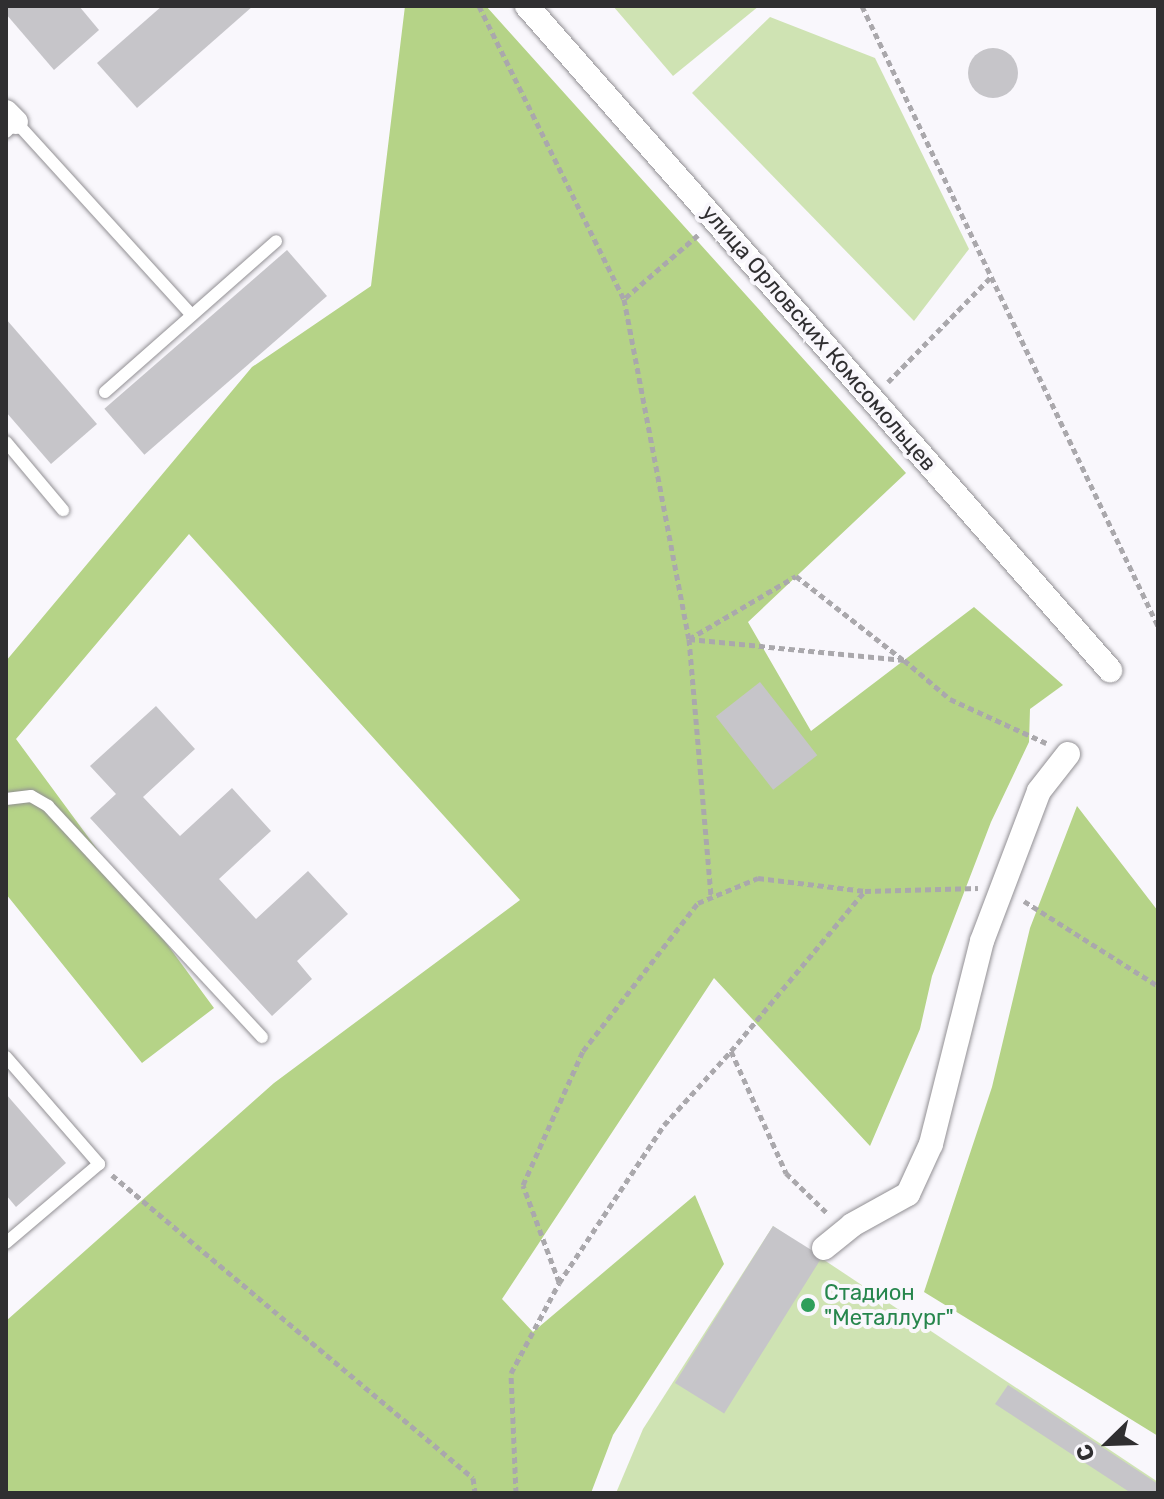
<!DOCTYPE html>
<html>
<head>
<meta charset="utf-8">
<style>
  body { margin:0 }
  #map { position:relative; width:1164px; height:1499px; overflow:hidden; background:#f9f7fc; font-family:Rubik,sans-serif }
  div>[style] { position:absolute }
  .green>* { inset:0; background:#cfe3b3 }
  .forest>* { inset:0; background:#b5d387 }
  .building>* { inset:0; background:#c6c5c9; transform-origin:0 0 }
  .round { border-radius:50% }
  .path>* { height:5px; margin-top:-2.5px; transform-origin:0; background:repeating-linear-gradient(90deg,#aaa8ac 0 6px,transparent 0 10px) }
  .roads { filter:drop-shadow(0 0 2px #929094) drop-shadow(0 0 2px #929094) }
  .lane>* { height:12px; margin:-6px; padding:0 6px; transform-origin:6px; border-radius:6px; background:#fff }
  .street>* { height:24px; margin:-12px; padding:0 12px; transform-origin:12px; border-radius:12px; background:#fff }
  .dots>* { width:22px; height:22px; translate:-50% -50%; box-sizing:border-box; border:4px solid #f9f7fc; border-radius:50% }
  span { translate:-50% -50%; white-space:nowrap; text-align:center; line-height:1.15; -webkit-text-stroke:8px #f9f7fc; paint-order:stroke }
  .street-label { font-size:22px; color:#302f31 }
  .leisure-label { font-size:22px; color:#27864d }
  .left { translate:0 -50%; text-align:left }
  .frame { position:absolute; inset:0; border:8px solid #302f31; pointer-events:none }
  .north { position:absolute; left:1068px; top:1403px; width:80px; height:80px; -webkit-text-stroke:6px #f9f7fc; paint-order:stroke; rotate:247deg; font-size:22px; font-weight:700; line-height:32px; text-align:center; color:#302f31 }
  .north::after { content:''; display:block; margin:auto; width:28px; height:36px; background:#302f31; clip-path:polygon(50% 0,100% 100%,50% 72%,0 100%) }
</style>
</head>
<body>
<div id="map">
  <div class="green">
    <i style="clip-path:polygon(613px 6px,759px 6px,673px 76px)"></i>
    <i style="clip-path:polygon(770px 17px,875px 58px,969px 249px,914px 321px,692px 93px)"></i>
    <i style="clip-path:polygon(773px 1226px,1158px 1482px,1158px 1493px,616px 1493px,643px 1429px)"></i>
  </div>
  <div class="forest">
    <i style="clip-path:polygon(405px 6px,486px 6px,906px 473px,748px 622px,811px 731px,974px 607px,1063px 685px,1030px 709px,1029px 742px,991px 822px,932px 976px,920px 1029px,870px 1146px,714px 978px,502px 1299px,533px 1332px,695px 1195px,724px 1264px,613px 1435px,591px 1493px,6px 1493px,6px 1321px,274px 1083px,520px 900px,189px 534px,16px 739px,214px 1008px,142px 1063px,6px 894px,6px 661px,252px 367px,371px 286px)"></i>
    <i style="clip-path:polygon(1077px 806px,1158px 911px,1158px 1436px,924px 1292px,992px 1087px,1030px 928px)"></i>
  </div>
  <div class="building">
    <i style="clip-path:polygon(6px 6px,79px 6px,99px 30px,54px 70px,6px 14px)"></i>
    <i style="clip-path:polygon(162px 6px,253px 6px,137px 108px,97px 63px)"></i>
    <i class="round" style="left:968px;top:48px;width:50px;height:50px"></i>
    <i style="left:287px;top:250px;width:61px;height:242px;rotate:49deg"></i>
    <i style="clip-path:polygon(6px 319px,97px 424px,51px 464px,6px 412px)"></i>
    <i style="left:760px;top:682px;width:93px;height:56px;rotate:52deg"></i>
    <i style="clip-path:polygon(156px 706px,195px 749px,143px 797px,180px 836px,232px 788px,271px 831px,219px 879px,256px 919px,308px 871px,348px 914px,297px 961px,312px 979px,272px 1016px,90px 818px,116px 794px,90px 766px)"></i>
    <i style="clip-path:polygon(6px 1094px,66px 1163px,16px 1207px,6px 1195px)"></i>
    <i style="left:773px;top:1226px;width:58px;height:185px;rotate:32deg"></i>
    <i style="clip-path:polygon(1008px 1385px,1158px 1484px,1158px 1493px,1131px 1493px,995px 1404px)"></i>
  </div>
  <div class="path">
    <i style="left:479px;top:6px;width:327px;rotate:63.7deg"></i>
    <i style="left:862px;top:6px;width:687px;rotate:64.48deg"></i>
    <i style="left:698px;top:235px;width:98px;rotate:139.1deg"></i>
    <i style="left:624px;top:299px;width:346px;rotate:79.2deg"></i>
    <i style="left:689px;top:639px;width:259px;rotate:85.1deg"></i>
    <i style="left:888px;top:382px;width:147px;rotate:-45.6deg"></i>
    <i style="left:689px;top:639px;width:216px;rotate:5.6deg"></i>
    <i style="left:904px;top:660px;width:60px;rotate:40.3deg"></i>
    <i style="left:950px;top:699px;width:106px;rotate:24.6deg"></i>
    <i style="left:689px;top:639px;width:124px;rotate:-30.5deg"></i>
    <i style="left:796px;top:576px;width:135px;rotate:38.1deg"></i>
    <i style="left:1024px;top:901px;width:159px;rotate:32.4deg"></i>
    <i style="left:731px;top:1051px;width:209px;rotate:-50.1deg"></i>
    <i style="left:865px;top:891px;width:113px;rotate:-1.5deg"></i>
    <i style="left:112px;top:1175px;width:471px;rotate:40deg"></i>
    <i style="left:473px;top:1478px;width:15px;rotate:82deg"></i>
    <i style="left:559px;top:1282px;width:103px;rotate:-110.4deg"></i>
    <i style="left:523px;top:1185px;width:147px;rotate:-65.9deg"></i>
    <i style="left:583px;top:1051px;width:187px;rotate:-52.2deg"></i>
    <i style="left:698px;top:903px;width:65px;rotate:-22.6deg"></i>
    <i style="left:758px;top:878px;width:108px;rotate:6.9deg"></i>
    <i style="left:516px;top:1493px;width:120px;rotate:-92.4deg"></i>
    <i style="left:511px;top:1373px;width:102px;rotate:-61.9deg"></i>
    <i style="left:559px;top:1283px;width:190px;rotate:-56.4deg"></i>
    <i style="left:664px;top:1125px;width:100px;rotate:-47.8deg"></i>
    <i style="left:731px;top:1051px;width:134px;rotate:65.7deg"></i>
    <i style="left:786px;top:1173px;width:57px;rotate:44.3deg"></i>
  </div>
  <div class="roads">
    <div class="lane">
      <i style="left:6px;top:132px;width:14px;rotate:-45deg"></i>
      <i style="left:16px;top:122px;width:260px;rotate:47.7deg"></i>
      <i style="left:105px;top:392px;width:228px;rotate:-41.4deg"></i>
      <i style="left:6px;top:442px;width:89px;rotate:50deg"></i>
      <i style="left:6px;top:799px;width:25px;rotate:-7deg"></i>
      <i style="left:31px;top:796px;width:20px;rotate:30deg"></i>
      <i style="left:48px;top:806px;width:315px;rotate:47.2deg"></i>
      <i style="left:6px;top:1057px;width:142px;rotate:49deg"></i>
      <i style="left:99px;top:1164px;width:122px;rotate:139.7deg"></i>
    </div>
    <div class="street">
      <i style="left:527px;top:6px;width:884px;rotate:48.72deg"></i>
      <i style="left:6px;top:112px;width:14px;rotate:45deg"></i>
      <i style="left:824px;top:1248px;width:36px;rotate:-39deg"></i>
      <i style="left:852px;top:1225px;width:64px;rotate:-29deg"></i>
      <i style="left:908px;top:1194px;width:55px;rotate:-65.3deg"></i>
      <i style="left:931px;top:1144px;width:209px;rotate:-75.9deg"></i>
      <i style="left:982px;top:941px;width:160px;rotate:-69.2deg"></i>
      <i style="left:1039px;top:791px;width:47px;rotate:-51.9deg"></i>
    </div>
  </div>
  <div class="dots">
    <i style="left:808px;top:1305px;background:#2e9e5b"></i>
  </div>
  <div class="street-label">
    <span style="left:819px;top:338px;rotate:49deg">улица Орловских Комсомольцев</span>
  </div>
  <div class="leisure-label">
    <span class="left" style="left:824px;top:1305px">Стадион<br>"Металлург"</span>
  </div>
  <div class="frame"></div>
  <div class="north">С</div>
</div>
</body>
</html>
